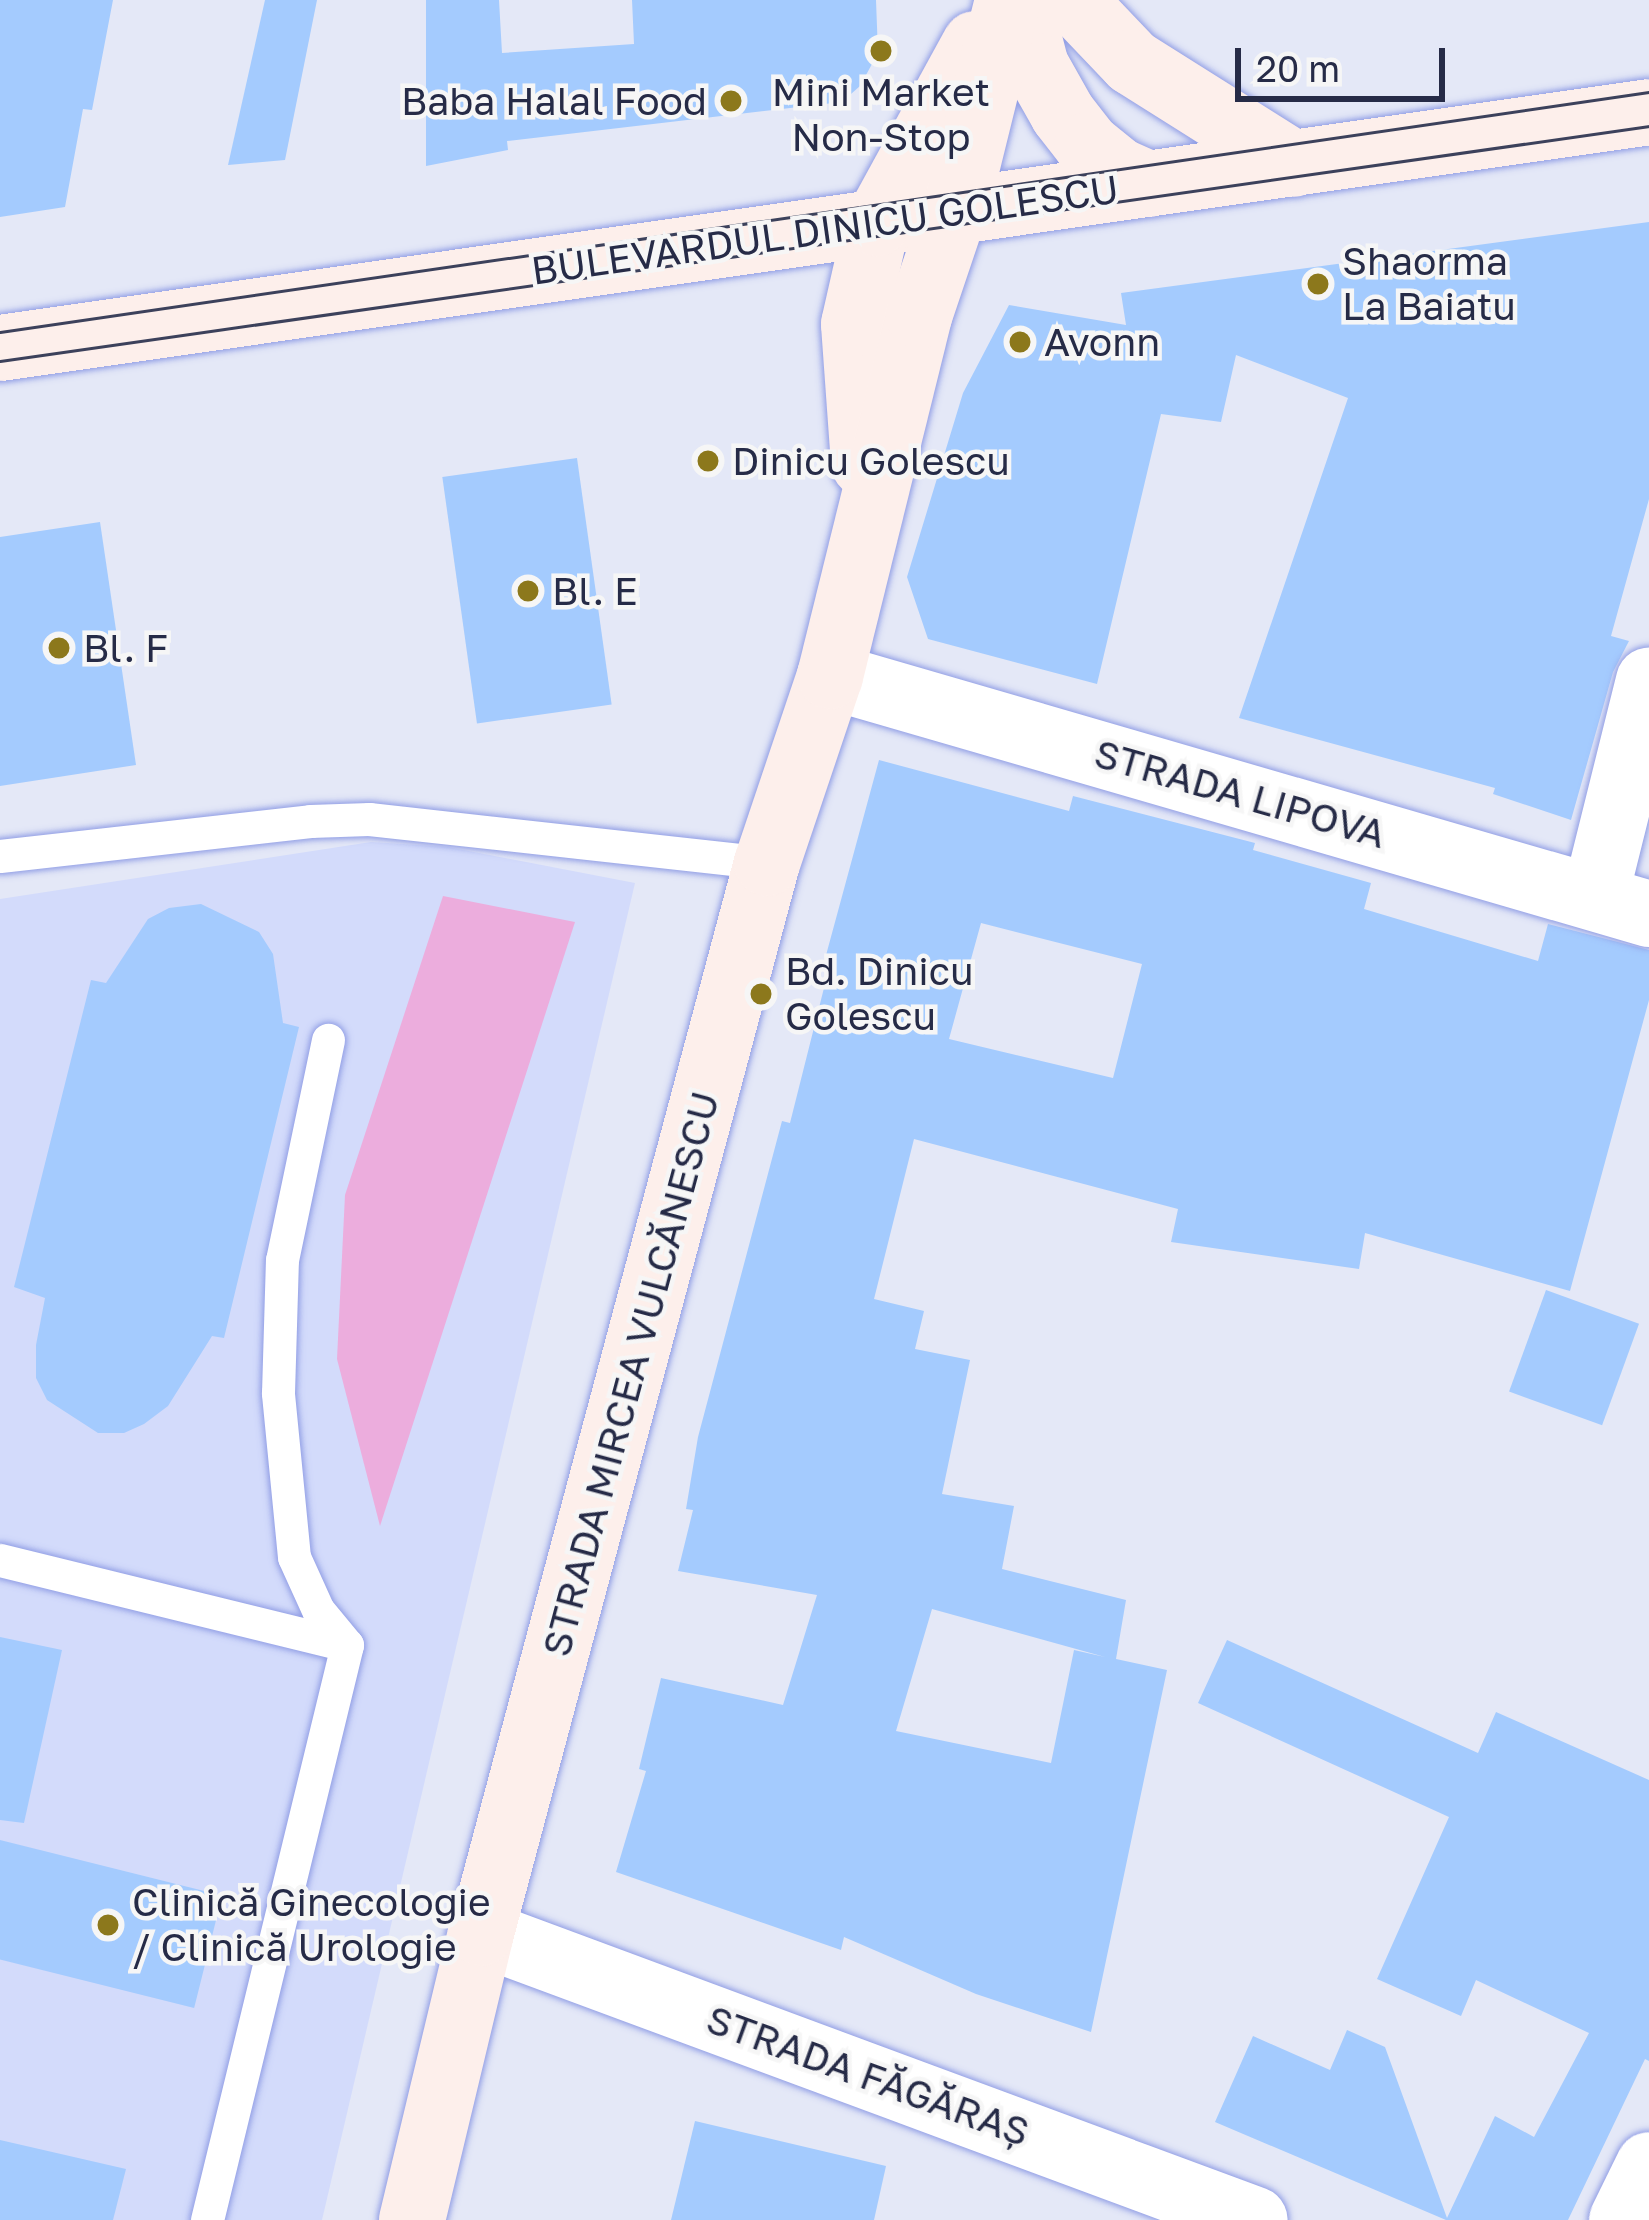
<!DOCTYPE html>
<html>
<head>
<meta charset="utf-8">
<style>
  body { margin:0 }
  #map { position:relative; width:1649px; height:2220px; overflow:hidden; background:#e4e8f7; font-family:"Golos Text",sans-serif }
  div>[style] { position:absolute }
  .built>* { inset:0; background:#d3dbfb }
  .green>* { inset:0; background:#ecaddd }
  .building>* { inset:0; background:#a4cbfe; transform-origin:0 0 }
  .roads { filter:drop-shadow(0 0 3px #919ee5) drop-shadow(0 0 3px #919ee5) }
  .service>* { height:33px; margin:-16.5px; padding:0 16.5px; transform-origin:16.5px; border-radius:16.5px; background:#fff }
  .minor>* { height:66px; margin:-33px; padding:0 33px; transform-origin:33px; border-radius:33px; background:#fff }
  .secondary>* { height:66px; margin:-33px; padding:0 33px; transform-origin:33px; border-radius:33px; background:#fdefeb }
  .tram>* { height:3px; margin:-1.5px; padding:0 1.5px; transform-origin:1.5px; border-radius:1.5px; background:#3c415b }
  .dots>* { width:33px; height:33px; translate:-50% -50%; box-sizing:border-box; border:6px solid #f6f6f6; border-radius:50% }
  span { translate:-50% -50%; white-space:nowrap; text-align:center; line-height:1.15; -webkit-text-stroke:9px #f6f6f6; paint-order:stroke }
  .poi-label { font-size:39px; color:#262b47 }
  .right { translate:-100% -50%; text-align:right }
  .left { translate:0 -50%; text-align:left }
  .street-label { font-size:39px; color:#262b47 }
  .scale { position:absolute; left:1235px; top:48px; width:210px; height:54px; box-sizing:border-box; border:6px solid #262b47; border-top:0; padding-left:15px; font-size:36px; line-height:42px; white-space:nowrap; color:#262b47; -webkit-text-stroke:9px #f6f6f6; paint-order:stroke }
</style>
</head>
<body>
<div id="map">
  <div class="built">
    <i style="clip-path:polygon(371px 842px,448px 847px,635px 883px,322px 2220px,0 2220px,0 899px)"></i>
  </div>
  <div class="green">
    <i style="clip-path:polygon(443px 896px,575px 922px,380px 1526px,337px 1359px,345px 1195px)"></i>
  </div>
  <div class="building">
    <i style="clip-path:polygon(0 0,113px 0,92px 110px,83px 109px,65px 207px,0 217px)"></i>
    <i style="clip-path:polygon(265px 0,317px 0,285px 160px,228px 165px)"></i>
    <i style="clip-path:polygon(426px 0,499px 0,502px 53px,634px 44px,632px 0,876px 0,878px 53px,860px 86px,842px 102px,507px 141px,508px 150px,426px 166px)"></i>
    <i style="clip-path:polygon(1649px 222px,1649px 499px,1611px 636px,1629px 641px,1613px 672px,1571px 820px,1493px 794px,1495px 788px,1239px 718px,1348px 398px,1236px 355px,1221px 422px,1161px 414px,1097px 684px,928px 639px,907px 577px,963px 393px,1009px 305px,1126px 325px,1121px 293px)"></i>
    <i style="left:577px;top:458px;width:249px;height:136px;rotate:82deg"></i>
    <i style="clip-path:polygon(100px 522px,136px 765px,0 786px,0 537px)"></i>
    <i style="clip-path:polygon(evenodd,879px 760px,1069px 811px,1073px 796px,1255px 843px,1253px 850px,1371px 883px,1364px 909px,1538px 961px,1548px 924px,1649px 950px,1649px 1000px,1570px 1291px,1365px 1233px,1359px 1269px,1171px 1242px,1178px 1209px,914px 1139px,874px 1299px,924px 1311px,915px 1349px,970px 1360px,942px 1494px,1014px 1506px,1002px 1569px,1126px 1600px,1116px 1659px,1167px 1670px,1091px 2032px,976px 1994px,844px 1937px,841px 1950px,616px 1872px,646px 1771px,639px 1769px,661px 1678px,783px 1705px,817px 1595px,678px 1571px,693px 1510px,686px 1509px,698px 1437px,782px 1121px,790px 1123px,828px 972px,822px 970px,879px 760px,981px 923px,1142px 964px,1113px 1078px,949px 1039px,981px 923px,879px 760px,932px 1609px,1105px 1657px,1074px 1650px,1051px 1763px,896px 1731px,932px 1609px)"></i>
    <i style="clip-path:polygon(201px 904px,259px 932px,273px 954px,283px 1023px,299px 1027px,224px 1338px,212px 1336px,168px 1406px,144px 1424px,124px 1433px,98px 1433px,47px 1400px,36px 1378px,36px 1345px,45px 1298px,14px 1287px,91px 980px,106px 983px,148px 919px,169px 908px)"></i>
    <i style="left:1546px;top:1290px;width:99px;height:108px;rotate:20deg"></i>
    <i style="clip-path:polygon(0 1637px,62px 1650px,24px 1823px,0 1820px)"></i>
    <i style="clip-path:polygon(1227px 1640px,1478px 1753px,1496px 1712px,1649px 1780px,1649px 2061px,1645px 2059px,1568px 2220px,1446px 2220px,1215px 2122px,1253px 2036px,1330px 2070px,1347px 2030px,1385px 2047px,1447px 2218px,1495px 2116px,1534px 2137px,1589px 2033px,1476px 1980px,1461px 2016px,1377px 1979px,1449px 1817px,1198px 1703px)"></i>
    <i style="left:0;top:1840px;width:229px;height:116px;rotate:14deg"></i>
    <i style="clip-path:polygon(695px 2121px,886px 2166px,874px 2220px,671px 2220px)"></i>
    <i style="clip-path:polygon(0 2140px,126px 2169px,113px 2220px,0 2220px)"></i>
  </div>
  <div class="roads">
    <div class="service">
      <i style="left:0;top:856px;width:312px;rotate:-6.4deg"></i>
      <i style="left:310px;top:821px;width:59px;rotate:-1.9deg"></i>
      <i style="left:369px;top:819px;width:400px;rotate:6.3deg"></i>
      <i style="left:0;top:1560px;width:357px;rotate:13.8deg"></i>
      <i style="left:207px;top:2220px;width:592px;rotate:-76.32deg"></i>
      <i style="left:347px;top:1645px;width:45px;rotate:-129.6deg"></i>
      <i style="left:318px;top:1610px;width:58px;rotate:-114.4deg"></i>
      <i style="left:294px;top:1557px;width:165px;rotate:-95.6deg"></i>
      <i style="left:278px;top:1393px;width:133px;rotate:-88.3deg"></i>
      <i style="left:282px;top:1260px;width:225px;rotate:-78.2deg"></i>
    </div>
    <div class="minor">
      <i style="left:830px;top:676px;width:853px;rotate:16.2deg"></i>
      <i style="left:1595px;top:897px;width:223px;rotate:-76deg"></i>
      <i style="left:481px;top:1933px;width:825px;rotate:20.34deg"></i>
      <i style="left:1622px;top:2220px;width:61px;rotate:-63.9deg"></i>
    </div>
    <div class="secondary">
      <i style="left:1019px;top:0;width:68px;rotate:75.6deg"></i>
      <i style="left:1036px;top:66px;width:55px;rotate:60.6deg"></i>
      <i style="left:1063px;top:114px;width:39px;rotate:52deg"></i>
      <i style="left:1087px;top:145px;width:41px;rotate:39.1deg"></i>
      <i style="left:1119px;top:171px;width:32px;rotate:24deg"></i>
      <i style="left:1073px;top:0;width:86px;rotate:46.4deg"></i>
      <i style="left:1132px;top:62px;width:191px;rotate:32.2deg"></i>
      <i style="left:0;top:348px;width:1666px;rotate:-8.14deg"></i>
      <i style="left:864px;top:464px;width:140px;rotate:-94.1deg"></i>
      <i style="left:854px;top:324px;width:104px;rotate:-77.2deg"></i>
      <i style="left:877px;top:223px;width:204px;rotate:-61.3deg"></i>
      <i style="left:412px;top:2220px;width:295px;rotate:-76.5deg"></i>
      <i style="left:481px;top:1933px;width:1108px;rotate:-75.04deg"></i>
      <i style="left:767px;top:863px;width:197px;rotate:-71.4deg"></i>
      <i style="left:830px;top:676px;width:371px;rotate:-76.1deg"></i>
      <i style="left:919px;top:316px;width:129px;rotate:-71.4deg"></i>
      <i style="left:960px;top:194px;width:200px;rotate:-76.1deg"></i>
    </div>
  </div>
  <div class="tram">
    <i style="left:0;top:332px;width:1666px;rotate:-8.28deg"></i>
    <i style="left:0;top:361px;width:1666px;rotate:-8.11deg"></i>
  </div>
  <div class="dots">
    <i style="left:881px;top:51px;background:#8c781c"></i>
    <i style="left:731px;top:101px;background:#8c781c"></i>
    <i style="left:1318px;top:284px;background:#8c781c"></i>
    <i style="left:1020px;top:342px;background:#8c781c"></i>
    <i style="left:708px;top:461px;background:#8c781c"></i>
    <i style="left:528px;top:591px;background:#8c781c"></i>
    <i style="left:59px;top:648px;background:#8c781c"></i>
    <i style="left:761px;top:994px;background:#8c781c"></i>
    <i style="left:108px;top:1925px;background:#8c781c"></i>
  </div>
  <div class="poi-label">
    <span style="left:881px;top:115px">Mini Market<br>Non-Stop</span>
    <span class="right" style="left:707px;top:101px">Baba Halal Food</span>
    <span class="left" style="left:1342px;top:284px">Shaorma<br>La Baiatu</span>
    <span class="left" style="left:1044px;top:342px">Avonn</span>
    <span class="left" style="left:732px;top:461px">Dinicu Golescu</span>
    <span class="left" style="left:552px;top:591px">Bl. E</span>
    <span class="left" style="left:83px;top:648px">Bl. F</span>
    <span class="left" style="left:785px;top:994px">Bd. Dinicu<br>Golescu</span>
    <span class="left" style="left:132px;top:1925px">Clinică Ginecologie<br>/ Clinică Urologie</span>
  </div>
  <div class="street-label">
    <span style="left:825px;top:230px;rotate:-8deg">BULEVARDUL DINICU GOLESCU</span>
    <span style="left:1240px;top:794px;rotate:16deg">STRADA LIPOVA</span>
    <span style="left:631px;top:1374px;rotate:-75deg">STRADA MIRCEA VULCĂNESCU</span>
    <span style="left:868px;top:2076px;rotate:20deg">STRADA FĂGĂRAȘ</span>
  </div>
  <div class="scale">20 m</div>
</div>
</body>
</html>
